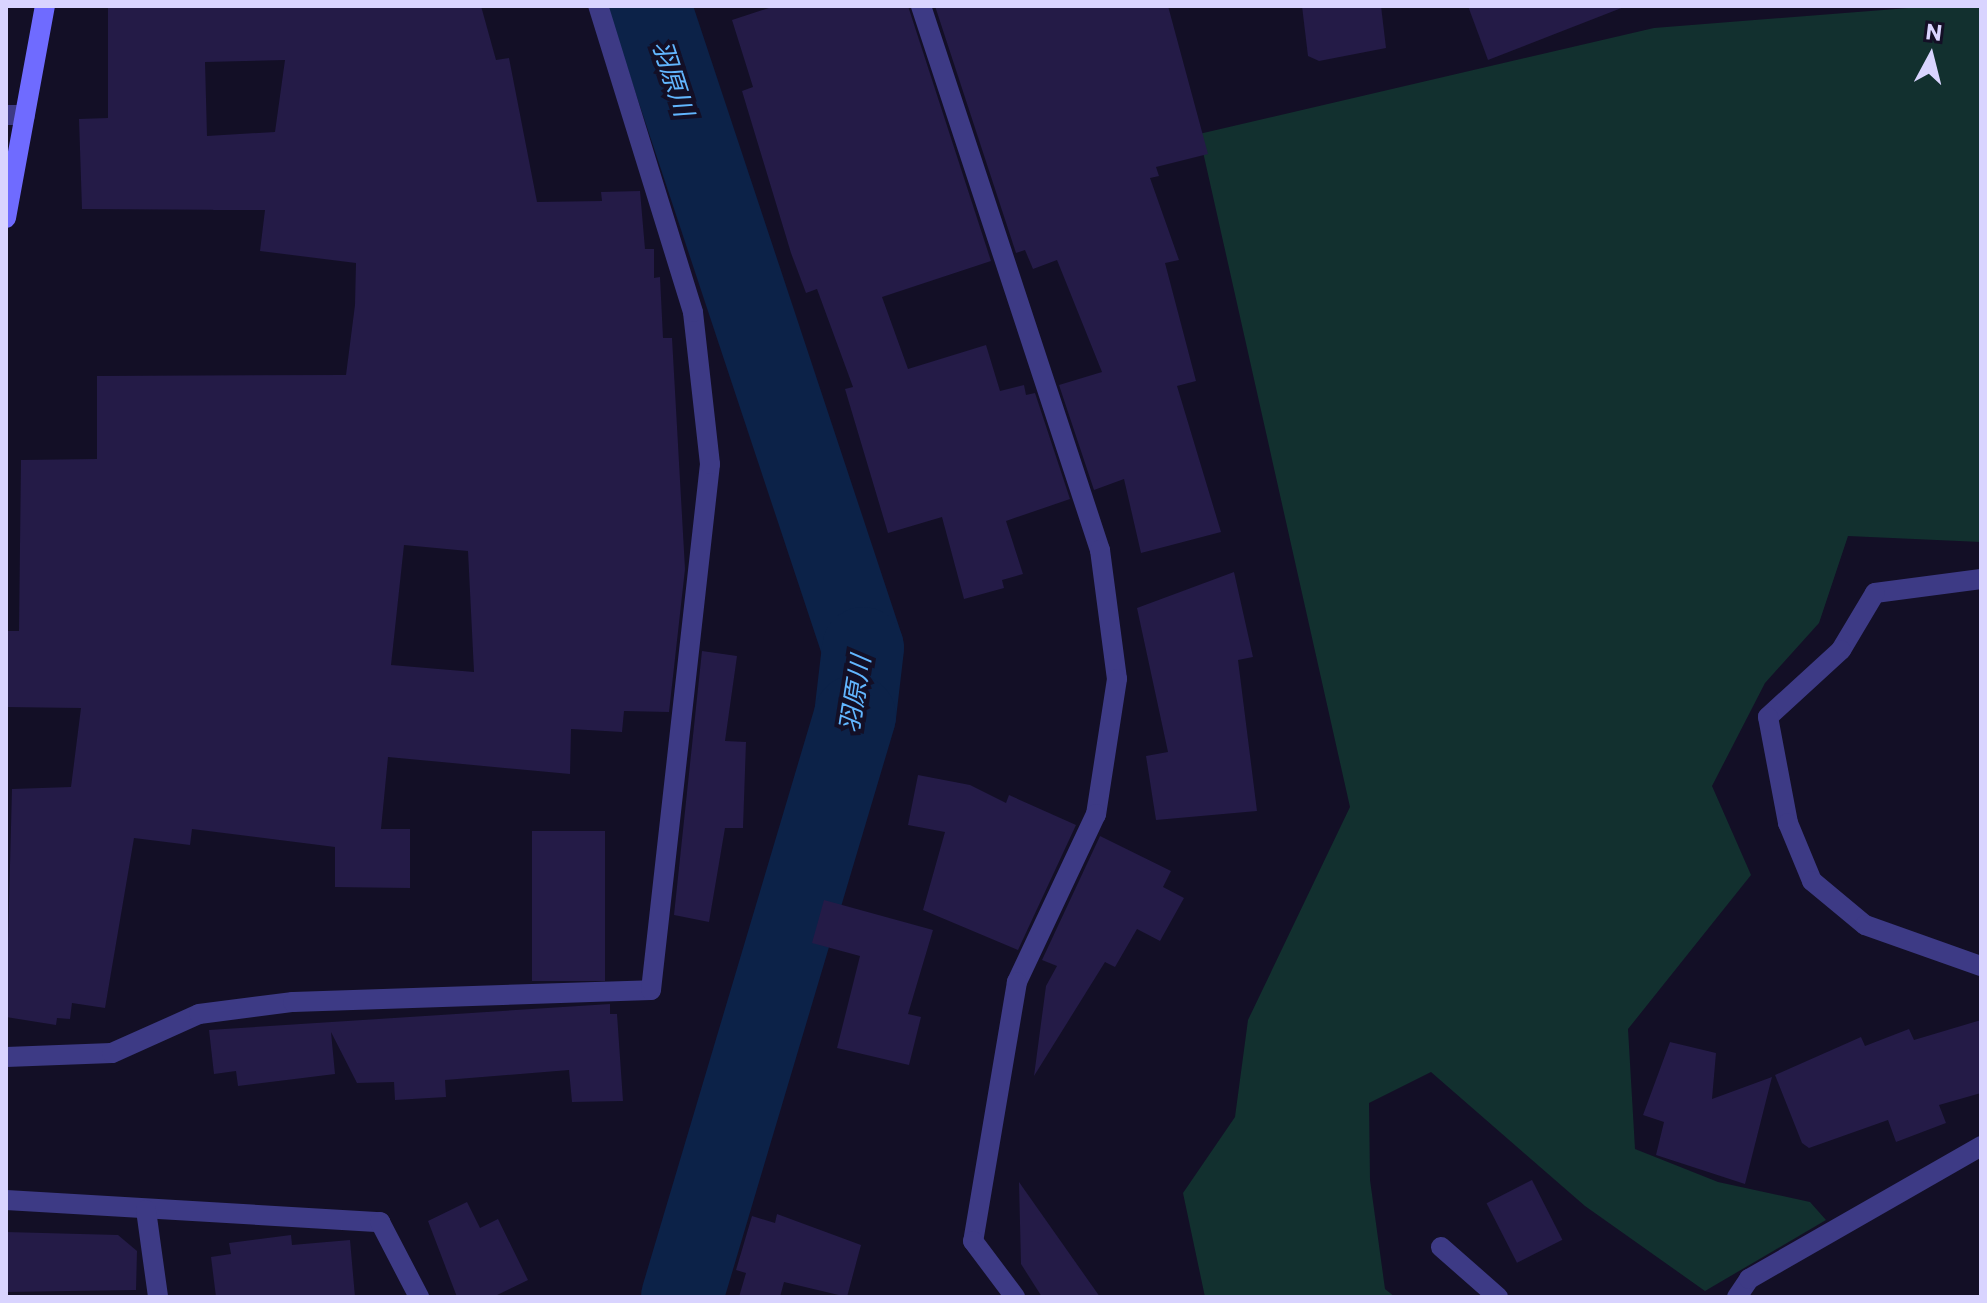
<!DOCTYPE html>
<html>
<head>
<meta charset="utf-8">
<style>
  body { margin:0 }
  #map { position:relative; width:1987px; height:1303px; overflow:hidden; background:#130f26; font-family:Commissioner,"Noto Sans JP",sans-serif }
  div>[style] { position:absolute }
  .green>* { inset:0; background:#12302f }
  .river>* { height:82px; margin:-41px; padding:0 41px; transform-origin:41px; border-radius:41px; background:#0c2248 }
  .building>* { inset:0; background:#241b47; transform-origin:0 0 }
  .street>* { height:20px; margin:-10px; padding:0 10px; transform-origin:10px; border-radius:10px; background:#3d3a85 }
  .secondary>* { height:20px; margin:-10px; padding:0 10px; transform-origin:10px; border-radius:10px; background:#6f6bff }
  span { translate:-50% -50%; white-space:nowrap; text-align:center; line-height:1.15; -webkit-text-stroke:8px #130f26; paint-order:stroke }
  .water-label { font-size:26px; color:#62b6ff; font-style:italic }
  .frame { position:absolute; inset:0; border:8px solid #d9d4ff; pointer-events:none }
  .north { position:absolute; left:1891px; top:16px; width:80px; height:80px; -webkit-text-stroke:6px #130f26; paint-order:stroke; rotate:7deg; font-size:22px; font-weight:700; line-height:32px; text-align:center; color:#d9d4ff }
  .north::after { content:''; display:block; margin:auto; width:28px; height:36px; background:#d9d4ff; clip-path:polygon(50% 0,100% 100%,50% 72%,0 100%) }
</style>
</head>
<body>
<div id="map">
  <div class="green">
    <i style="clip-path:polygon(1934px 6px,1981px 6px,1981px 542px,1848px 536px,1819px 623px,1765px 683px,1712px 786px,1751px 875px,1628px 1029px,1635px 1149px,1718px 1182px,1810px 1202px,1826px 1220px,1705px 1291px,1585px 1206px,1431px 1072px,1369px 1103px,1370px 1180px,1385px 1289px,1395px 1297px,1205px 1297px,1183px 1193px,1235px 1117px,1248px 1020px,1350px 807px,1199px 134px,1654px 28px)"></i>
  </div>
  <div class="river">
    <i style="left:650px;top:6px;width:676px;rotate:71.65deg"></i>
    <i style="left:863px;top:648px;width:68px;rotate:96.7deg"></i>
    <i style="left:855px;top:716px;width:606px;rotate:106.58deg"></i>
  </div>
  <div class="building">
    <i style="clip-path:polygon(evenodd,108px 6px,481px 6px,496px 60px,509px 58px,537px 202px,602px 201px,601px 192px,640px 191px,645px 249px,654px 249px,654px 278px,660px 277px,663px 338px,672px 338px,685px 569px,669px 712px,624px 711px,622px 732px,571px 729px,570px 774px,388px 757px,381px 829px,410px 829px,410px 888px,335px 887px,335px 847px,192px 829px,190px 845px,134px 838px,105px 1008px,72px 1003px,70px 1019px,57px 1018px,56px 1025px,6px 1017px,12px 789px,71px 787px,81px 708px,7px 707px,6px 631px,19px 631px,21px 460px,97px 459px,97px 376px,346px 375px,355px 305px,356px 263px,260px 251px,265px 210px,82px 209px,79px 119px,108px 118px,108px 6px,285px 60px,275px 132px,207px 136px,205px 62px,285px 60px,108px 6px,404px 545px,468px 551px,474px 672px,391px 665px,404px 545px)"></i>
    <i style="clip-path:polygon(775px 6px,908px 6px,991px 261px,882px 297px,908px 369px,986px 345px,1000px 391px,1024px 385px,1026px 395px,1035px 393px,1070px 499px,1006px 521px,1023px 574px,1002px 580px,1004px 588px,964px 599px,942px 517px,888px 533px,845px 389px,853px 387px,817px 289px,806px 293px,791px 253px,742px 91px,753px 87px,732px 20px)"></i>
    <i style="clip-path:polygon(935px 6px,1168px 6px,1208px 154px,1156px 167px,1159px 176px,1150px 178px,1179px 260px,1165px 263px,1196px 381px,1177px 386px,1221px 532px,1141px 553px,1124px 479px,1094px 490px,1059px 385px,1102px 372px,1057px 260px,1033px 269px,1025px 250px,1016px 253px)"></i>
    <i style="clip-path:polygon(1302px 6px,1381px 6px,1386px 48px,1319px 61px,1308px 56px)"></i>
    <i style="clip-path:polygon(1468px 6px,1624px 6px,1624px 7px,1488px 60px)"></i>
    <i style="clip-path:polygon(1234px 572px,1253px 657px,1238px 660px,1257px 811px,1156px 820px,1146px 756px,1168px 752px,1137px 608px)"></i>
    <i style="clip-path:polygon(702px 651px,737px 656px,725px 741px,746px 742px,743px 828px,725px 828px,709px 922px,674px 915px)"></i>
    <i style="clip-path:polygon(918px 775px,970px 785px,1006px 803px,1009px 795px,1076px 825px,1018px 950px,923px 910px,945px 832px,908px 825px)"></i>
    <i style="left:532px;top:831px;width:73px;height:150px"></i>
    <i style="clip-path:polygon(1100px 836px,1171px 871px,1163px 887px,1184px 898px,1160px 941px,1137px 929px,1115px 967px,1105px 962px,1034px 1076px,1046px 986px,1057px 966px,1042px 960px)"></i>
    <i style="clip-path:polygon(824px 900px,933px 930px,908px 1014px,921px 1017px,909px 1065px,837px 1048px,860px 956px,812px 943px)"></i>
    <i style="clip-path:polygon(610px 1004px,610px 1014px,617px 1014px,623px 1101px,572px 1102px,569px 1070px,445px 1080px,446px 1097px,395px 1100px,394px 1082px,357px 1083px,331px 1032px,335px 1074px,238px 1086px,236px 1071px,214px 1074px,209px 1030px)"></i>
    <i style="clip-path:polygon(1981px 1020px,1981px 1093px,1939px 1105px,1946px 1123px,1896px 1142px,1888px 1120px,1809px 1148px,1802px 1143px,1775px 1075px,1861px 1037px,1865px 1046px,1909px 1029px,1914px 1040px)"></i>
    <i style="clip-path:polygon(1670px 1042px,1716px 1053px,1712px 1099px,1772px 1077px,1745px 1184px,1656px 1155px,1664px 1122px,1643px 1115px)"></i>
    <i style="left:1532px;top:1180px;width:67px;height:51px;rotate:63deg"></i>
    <i style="clip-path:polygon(1019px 1182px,1100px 1297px,1042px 1297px,1021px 1264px)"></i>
    <i style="clip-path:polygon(467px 1202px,480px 1228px,498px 1219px,528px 1280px,493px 1297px,457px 1297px,428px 1221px)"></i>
    <i style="clip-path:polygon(777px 1214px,861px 1245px,847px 1297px,784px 1282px,780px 1297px,739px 1297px,746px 1273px,736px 1270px,752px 1216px,775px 1223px)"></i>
    <i style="clip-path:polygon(6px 1232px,118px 1235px,137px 1251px,136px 1290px,6px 1292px)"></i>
    <i style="clip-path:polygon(291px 1235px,292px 1245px,350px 1240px,355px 1297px,216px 1297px,211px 1257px,231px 1254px,229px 1243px)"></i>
  </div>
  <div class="street">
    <i style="left:921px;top:6px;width:573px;rotate:71.79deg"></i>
    <i style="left:1100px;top:550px;width:130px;rotate:82.5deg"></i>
    <i style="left:1117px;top:679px;width:137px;rotate:98.8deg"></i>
    <i style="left:1096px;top:814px;width:186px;rotate:115.2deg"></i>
    <i style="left:1017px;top:982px;width:263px;rotate:99.6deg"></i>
    <i style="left:973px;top:1241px;width:70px;rotate:53.1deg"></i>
    <i style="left:6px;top:115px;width:19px"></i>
    <i style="left:1981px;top:579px;width:107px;rotate:172.5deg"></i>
    <i style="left:1875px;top:593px;width:66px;rotate:120.8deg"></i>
    <i style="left:1841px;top:650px;width:99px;rotate:137.5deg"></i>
    <i style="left:1768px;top:717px;width:108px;rotate:79.3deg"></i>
    <i style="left:1788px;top:823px;width:63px;rotate:67.5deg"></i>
    <i style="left:1812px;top:881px;width:69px;rotate:39.7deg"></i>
    <i style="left:1865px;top:925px;width:123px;rotate:19.5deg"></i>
    <i style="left:6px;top:1057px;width:106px;rotate:-2.2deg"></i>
    <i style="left:112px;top:1053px;width:95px;rotate:-24.1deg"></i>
    <i style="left:199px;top:1014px;width:95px;rotate:-7.3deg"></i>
    <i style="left:293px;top:1002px;width:358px;rotate:-1.9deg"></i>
    <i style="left:651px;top:990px;width:529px;rotate:-83.6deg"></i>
    <i style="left:710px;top:464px;width:153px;rotate:-96.4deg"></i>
    <i style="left:693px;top:312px;width:320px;rotate:-107.2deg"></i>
    <i style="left:6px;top:1200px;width:375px;rotate:3.4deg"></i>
    <i style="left:380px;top:1222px;width:85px;rotate:62.5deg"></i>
    <i style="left:146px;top:1210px;width:88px;rotate:82.1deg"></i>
    <i style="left:1441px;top:1247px;width:76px;rotate:41.3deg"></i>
    <i style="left:1737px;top:1297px;width:22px;rotate:-56deg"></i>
    <i style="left:1749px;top:1279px;width:267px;rotate:-29.8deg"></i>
  </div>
  <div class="secondary">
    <i style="left:6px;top:218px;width:216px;rotate:-79.6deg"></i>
  </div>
  <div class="water-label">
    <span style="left:674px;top:78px;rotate:72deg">羽原川</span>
    <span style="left:854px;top:694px;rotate:-81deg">羽原川</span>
  </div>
  <div class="frame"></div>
  <div class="north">N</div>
</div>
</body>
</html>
